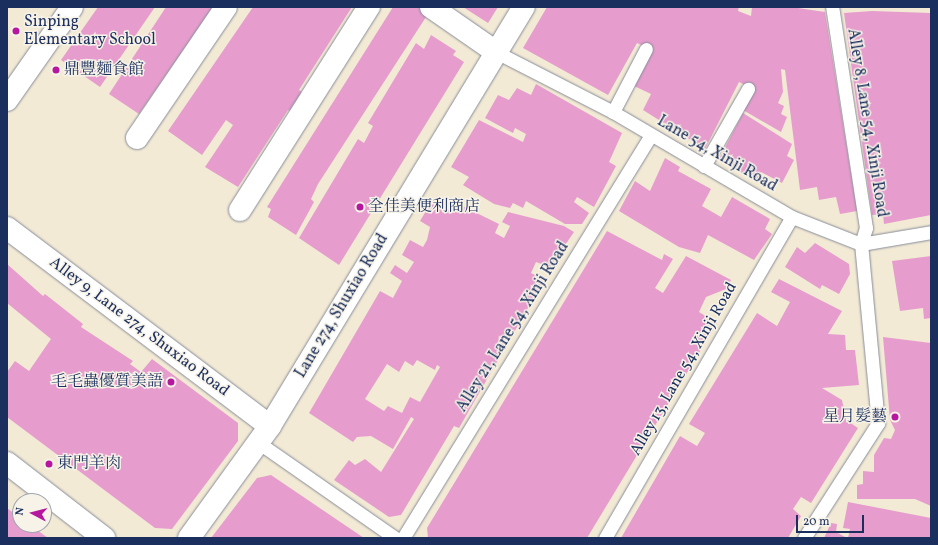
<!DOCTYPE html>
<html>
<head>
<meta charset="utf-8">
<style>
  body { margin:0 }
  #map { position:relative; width:938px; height:545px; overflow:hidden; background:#f3ead5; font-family:Vollkorn,"Noto Serif TC",serif }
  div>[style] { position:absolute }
  .building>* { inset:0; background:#e69dcd }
  .roads { filter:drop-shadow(0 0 1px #878c9a) drop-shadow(0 0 1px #878c9a) }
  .lane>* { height:13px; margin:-6.5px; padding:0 6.5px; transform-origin:6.5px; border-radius:6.5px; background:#fff }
  .street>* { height:22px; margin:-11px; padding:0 11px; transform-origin:11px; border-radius:11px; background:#fff }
  .dots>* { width:11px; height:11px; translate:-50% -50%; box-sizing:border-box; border:2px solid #f7f3e8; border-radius:50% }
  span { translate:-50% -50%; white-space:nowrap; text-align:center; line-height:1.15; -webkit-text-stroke:3px #f7f3e8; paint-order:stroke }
  .poi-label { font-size:16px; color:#1b2f5e }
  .left { translate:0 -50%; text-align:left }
  .right { translate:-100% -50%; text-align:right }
  .street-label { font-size:16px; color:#1b2f5e }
  .frame { position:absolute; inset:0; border:8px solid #1b2f5e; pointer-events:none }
  .north { position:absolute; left:12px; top:493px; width:40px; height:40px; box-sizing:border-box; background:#f7f3e8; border:1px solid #9fa5b1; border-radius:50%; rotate:277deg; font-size:11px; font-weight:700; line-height:16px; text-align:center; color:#1b2f5e }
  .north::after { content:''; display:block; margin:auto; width:14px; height:18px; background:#b5179e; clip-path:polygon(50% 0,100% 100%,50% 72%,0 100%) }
  .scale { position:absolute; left:796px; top:515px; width:68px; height:18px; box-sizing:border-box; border:2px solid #1b2f5e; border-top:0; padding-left:5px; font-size:12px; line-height:14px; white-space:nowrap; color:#1b2f5e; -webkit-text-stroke:3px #f7f3e8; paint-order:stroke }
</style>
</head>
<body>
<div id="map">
  <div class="building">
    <i style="clip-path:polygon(98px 7px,155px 7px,100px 87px,61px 60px)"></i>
    <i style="clip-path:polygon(166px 7px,213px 7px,139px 114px,109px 94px)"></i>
    <i style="clip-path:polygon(253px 7px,352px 7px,299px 90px,310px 97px,298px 115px,288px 110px,238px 187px,205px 167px,233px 125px,226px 120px,202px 155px,168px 131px)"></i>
    <i style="clip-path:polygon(393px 7px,427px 7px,424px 14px,426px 17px,318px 184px,311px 199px,314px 202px,296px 235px,268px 217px,271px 209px,267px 207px)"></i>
    <i style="clip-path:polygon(463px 7px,498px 7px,488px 23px)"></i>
    <i style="clip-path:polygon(547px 7px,739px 7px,738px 11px,751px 16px,752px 7px,791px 7px,825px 12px,857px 211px,840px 214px,836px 197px,819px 200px,817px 187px,800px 190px,785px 70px,781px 69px,783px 92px,778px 103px,784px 106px,781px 114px,787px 117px,781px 132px,743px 110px,753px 89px,739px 82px,705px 149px,643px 110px,651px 94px,634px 86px,652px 50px,637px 43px,608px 95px,523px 48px)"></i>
    <i style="clip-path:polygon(872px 11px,931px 13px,931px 215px,884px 224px,883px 214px,872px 215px,844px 13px)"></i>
    <i style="clip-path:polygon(431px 35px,456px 51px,453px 55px,464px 62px,339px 265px,299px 238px,358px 139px,364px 143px,373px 126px,368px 123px,416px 43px,424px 49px)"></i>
    <i style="clip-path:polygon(536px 84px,622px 133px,609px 162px,616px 166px,594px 207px,577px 197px,574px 202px,589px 213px,582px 224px,565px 224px,526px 201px,523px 208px,513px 203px,510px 208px,494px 204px,463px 185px,469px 177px,451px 167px,479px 120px,523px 142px,526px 134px,515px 128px,513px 133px,485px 118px,498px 95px,509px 100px,517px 88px,531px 95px)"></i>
    <i style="clip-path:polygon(743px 113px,792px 144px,787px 156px,794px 160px,782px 183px,761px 172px,757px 182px,719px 159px)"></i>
    <i style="clip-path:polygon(665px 158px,680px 167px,678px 171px,711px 189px,702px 206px,721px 217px,732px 197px,770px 219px,765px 229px,772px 234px,754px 260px,708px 235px,700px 253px,679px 247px,619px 211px,635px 181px,650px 191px)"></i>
    <i style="clip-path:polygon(evenodd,432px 201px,449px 209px,452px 201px,499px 224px,495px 233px,504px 238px,510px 226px,502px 222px,508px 212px,564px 226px,574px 232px,550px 267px,536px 262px,531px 273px,544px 280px,459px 428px,454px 426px,401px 515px,389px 517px,334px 480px,349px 460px,355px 465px,365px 459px,381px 472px,414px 419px,411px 417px,393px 449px,371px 436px,357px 437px,353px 442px,309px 413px,380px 291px,393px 298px,402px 281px,390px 273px,395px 265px,407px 273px,414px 262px,402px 255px,410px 240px,423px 247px,427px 240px,430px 227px,420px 221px,432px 201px,417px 360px,435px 370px,437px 365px,440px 367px,420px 402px,410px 397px,402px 413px,388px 406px,384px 411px,365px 399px,387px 364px,399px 372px,405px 361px,413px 366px,417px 360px)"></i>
    <i style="clip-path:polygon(607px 231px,662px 260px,664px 254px,673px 259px,655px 288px,663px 293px,686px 256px,731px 280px,726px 289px,706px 297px,699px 312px,717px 323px,587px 538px,428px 538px,427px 528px)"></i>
    <i style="clip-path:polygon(815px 243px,849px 264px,850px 274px,839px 294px,822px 285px,820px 289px,785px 267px,797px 247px,805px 253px)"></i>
    <i style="clip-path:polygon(931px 256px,931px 318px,924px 319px,923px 308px,900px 311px,892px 261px)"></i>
    <i style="clip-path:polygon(7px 264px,43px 296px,45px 294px,83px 324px,81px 327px,133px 361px,130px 364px,141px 372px,152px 359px,238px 423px,238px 441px,172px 529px,155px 528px,7px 417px,7px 372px,15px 361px,29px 371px,51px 339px,7px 303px)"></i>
    <i style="clip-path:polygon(779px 279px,842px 311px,828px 334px,845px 335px,846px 350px,855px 350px,859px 385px,822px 388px,842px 400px,846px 420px,858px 428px,811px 503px,801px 497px,793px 509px,801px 516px,788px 538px,621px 538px,680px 436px,697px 446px,705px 433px,689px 424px,757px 313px,777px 326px,790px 302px,771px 292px)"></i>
    <i style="clip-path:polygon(883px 337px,931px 343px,931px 506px,915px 499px,857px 499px,857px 485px,863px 484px,863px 471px,874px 472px,874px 455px,884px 438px,891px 439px,895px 430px,890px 420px)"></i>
    <i style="clip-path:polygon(271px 475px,364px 538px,211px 538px,257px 478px)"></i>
    <i style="clip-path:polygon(848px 502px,931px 518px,931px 538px,848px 538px,850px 529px,843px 528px)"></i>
    <i style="clip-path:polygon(7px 508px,20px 518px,20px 525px,30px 525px,48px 538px,7px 538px)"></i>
    <i style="clip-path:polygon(831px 523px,837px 524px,836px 532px,847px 538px,824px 538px)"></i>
  </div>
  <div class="roads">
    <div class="lane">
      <i style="left:496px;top:52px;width:131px;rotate:27.1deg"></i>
      <i style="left:613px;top:112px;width:208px;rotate:30.4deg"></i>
      <i style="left:792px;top:217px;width:74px;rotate:21.4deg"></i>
      <i style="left:861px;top:244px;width:71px;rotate:-9.7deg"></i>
      <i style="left:613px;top:112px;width:71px;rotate:-62.4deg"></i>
      <i style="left:704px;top:166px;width:89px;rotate:-60.3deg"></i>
      <i style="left:259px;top:443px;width:166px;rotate:34.9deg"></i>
      <i style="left:403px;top:538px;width:473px;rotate:-58.4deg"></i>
      <i style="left:605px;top:538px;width:371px;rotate:-59.8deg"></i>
      <i style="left:804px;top:538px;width:137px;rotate:-57.2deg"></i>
      <i style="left:878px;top:423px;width:180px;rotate:-95.4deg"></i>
      <i style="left:861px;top:244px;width:17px;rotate:-73deg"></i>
      <i style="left:866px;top:228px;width:224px;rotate:-98.7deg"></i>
    </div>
    <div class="street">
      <i style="left:431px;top:7px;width:79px;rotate:34.7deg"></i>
      <i style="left:7px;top:100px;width:113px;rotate:-55deg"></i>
      <i style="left:137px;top:138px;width:158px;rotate:-55.8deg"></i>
      <i style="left:240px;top:210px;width:241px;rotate:-57.6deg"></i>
      <i style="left:7px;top:228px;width:329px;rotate:37deg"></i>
      <i style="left:7px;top:463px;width:123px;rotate:37.7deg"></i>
      <i style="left:189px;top:538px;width:138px;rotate:-54.1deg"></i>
      <i style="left:270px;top:426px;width:490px;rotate:-58.8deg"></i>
    </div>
  </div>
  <div class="dots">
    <i style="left:16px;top:31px;background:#b5179e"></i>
    <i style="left:56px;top:70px;background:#b5179e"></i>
    <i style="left:360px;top:207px;background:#b5179e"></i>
    <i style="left:171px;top:382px;background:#b5179e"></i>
    <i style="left:895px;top:417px;background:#b5179e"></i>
    <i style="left:49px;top:464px;background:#b5179e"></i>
  </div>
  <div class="poi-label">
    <span class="left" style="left:24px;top:31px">Sinping<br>Elementary School</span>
    <span class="left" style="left:64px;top:70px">鼎豐麵食館</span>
    <span class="left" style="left:368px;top:207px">全佳美便利商店</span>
    <span class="right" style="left:163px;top:382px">毛毛蟲優質美語</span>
    <span class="right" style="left:887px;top:417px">星月髮藝</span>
    <span class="left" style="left:57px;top:464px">東門羊肉</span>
  </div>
  <div class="street-label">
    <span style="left:867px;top:123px;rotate:81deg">Alley 8, Lane 54, Xinji Road</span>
    <span style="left:717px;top:154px;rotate:30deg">Lane 54, Xinji Road</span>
    <span style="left:342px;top:306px;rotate:-59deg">Lane 274, Shuxiao Road</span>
    <span style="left:139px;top:327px;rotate:37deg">Alley 9, Lane 274, Shuxiao Road</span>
    <span style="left:513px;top:327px;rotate:-58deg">Alley 21, Lane 54, Xinji Road</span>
    <span style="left:684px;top:369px;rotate:-60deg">Alley 13, Lane 54, Xinji Road</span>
  </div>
  <div class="frame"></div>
  <div class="north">N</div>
  <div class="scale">20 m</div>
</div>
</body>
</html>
